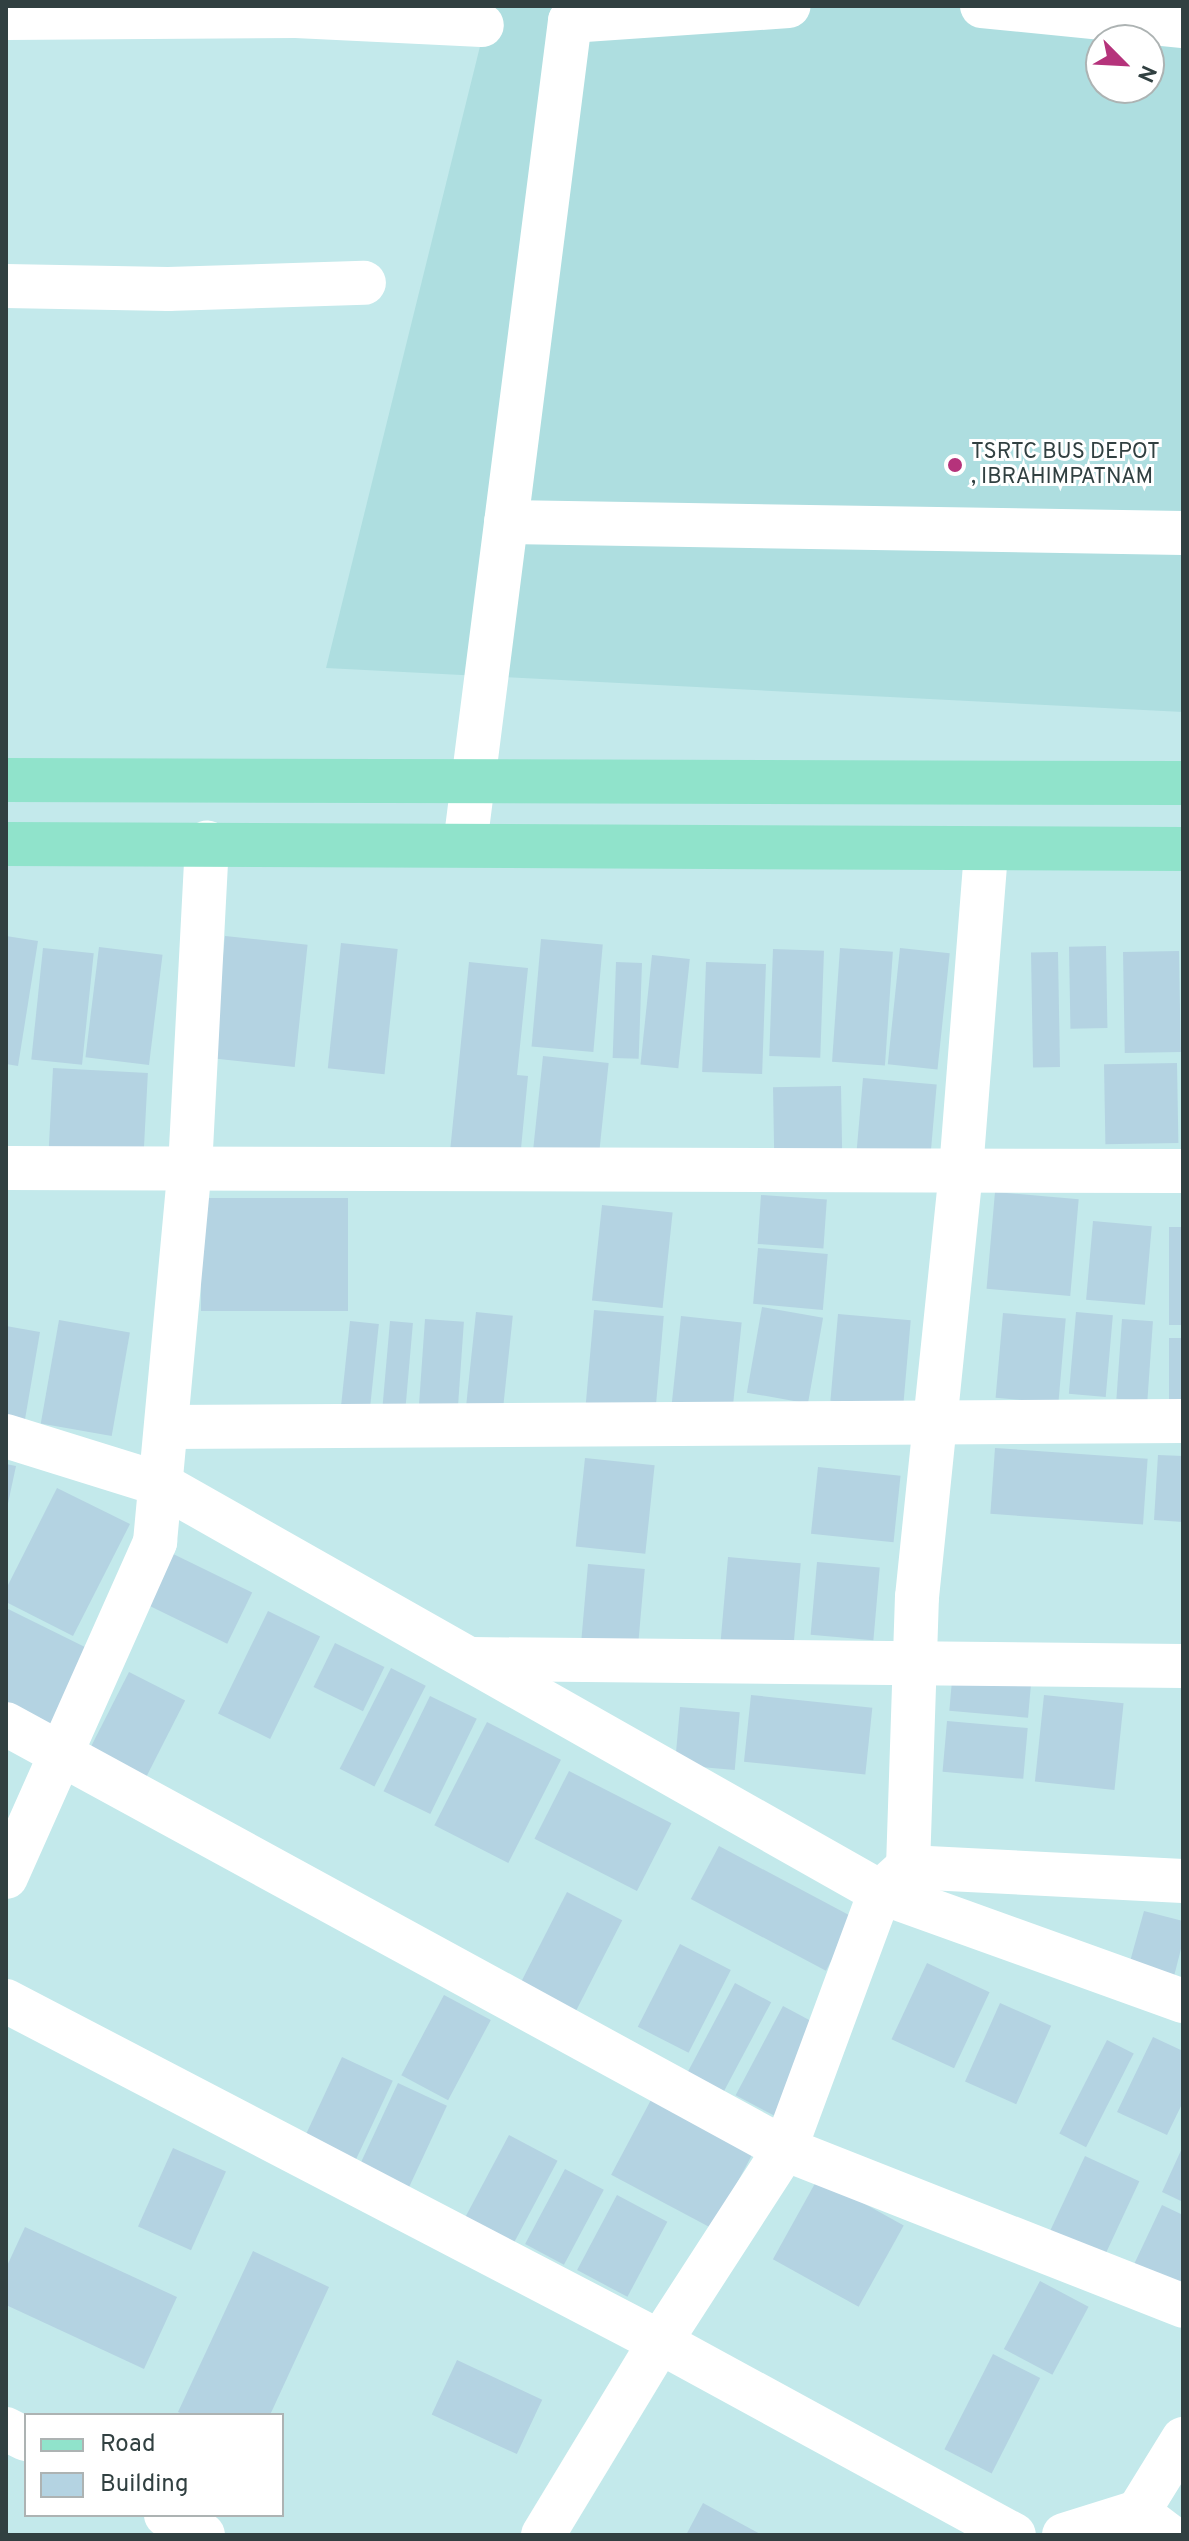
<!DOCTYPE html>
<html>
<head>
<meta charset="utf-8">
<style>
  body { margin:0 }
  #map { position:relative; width:1189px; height:2541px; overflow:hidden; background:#c3e9eb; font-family:Overpass,sans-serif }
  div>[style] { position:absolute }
  .built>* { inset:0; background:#aedee0 }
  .building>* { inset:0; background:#b4d3e2; transform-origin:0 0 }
  .street>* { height:44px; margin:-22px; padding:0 22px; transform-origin:22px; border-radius:22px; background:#fff }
  .primary>* { height:44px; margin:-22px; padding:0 22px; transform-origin:22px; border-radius:22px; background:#90e3cb }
  .dots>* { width:22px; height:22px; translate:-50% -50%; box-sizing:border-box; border:4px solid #fff; border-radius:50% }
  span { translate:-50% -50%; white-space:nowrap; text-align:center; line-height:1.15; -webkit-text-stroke:6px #fff; paint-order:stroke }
  .poi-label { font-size:22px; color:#314041 }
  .left { translate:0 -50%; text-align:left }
  .frame { position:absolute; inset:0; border:8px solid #314041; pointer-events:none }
  .legend { position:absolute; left:24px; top:2413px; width:260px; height:104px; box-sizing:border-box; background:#fff; border:2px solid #adb3b3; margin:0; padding:10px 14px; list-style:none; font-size:24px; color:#314041 }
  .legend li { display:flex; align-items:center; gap:16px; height:40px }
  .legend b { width:40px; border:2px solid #adb3b3 }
  .north { position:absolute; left:1085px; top:24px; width:80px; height:80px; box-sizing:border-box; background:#fff; border:2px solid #adb3b3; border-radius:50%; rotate:114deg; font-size:22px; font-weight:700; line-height:32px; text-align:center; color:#314041 }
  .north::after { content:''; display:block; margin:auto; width:28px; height:36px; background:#b5337b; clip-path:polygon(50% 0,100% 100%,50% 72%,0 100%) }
</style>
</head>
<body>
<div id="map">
  <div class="built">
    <i style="clip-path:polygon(evenodd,490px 6px,1183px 6px,1183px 712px,326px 668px,490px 6px,1101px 40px,1149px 40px,1149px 88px,1101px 88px,1101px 40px)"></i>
  </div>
  <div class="building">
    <i style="clip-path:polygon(6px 936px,38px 941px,18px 1066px,6px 1064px)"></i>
    <i style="left:225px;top:936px;width:83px;height:123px;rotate:6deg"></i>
    <i style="left:541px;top:939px;width:62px;height:108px;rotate:5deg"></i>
    <i style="left:341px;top:943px;width:57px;height:126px;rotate:6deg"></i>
    <i style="left:1106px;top:946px;width:82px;height:37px;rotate:89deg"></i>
    <i style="left:99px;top:947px;width:64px;height:111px;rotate:7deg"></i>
    <i style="left:43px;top:948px;width:51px;height:112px;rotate:6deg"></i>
    <i style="left:840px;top:948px;width:53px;height:114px;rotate:4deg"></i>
    <i style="left:900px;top:948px;width:50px;height:117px;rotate:6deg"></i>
    <i style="left:773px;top:949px;width:51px;height:107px;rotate:2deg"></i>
    <i style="left:1179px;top:951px;width:101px;height:56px;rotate:89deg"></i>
    <i style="left:1058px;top:952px;width:115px;height:27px;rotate:89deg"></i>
    <i style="left:652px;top:955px;width:38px;height:110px;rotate:6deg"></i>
    <i style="clip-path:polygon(469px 962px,528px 968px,517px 1075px,528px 1076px,520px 1159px,450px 1152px)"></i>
    <i style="left:616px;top:962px;width:26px;height:96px;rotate:2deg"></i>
    <i style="left:706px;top:962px;width:60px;height:110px;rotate:2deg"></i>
    <i style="left:543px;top:1056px;width:66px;height:98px;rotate:6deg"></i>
    <i style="left:1177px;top:1063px;width:80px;height:73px;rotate:89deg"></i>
    <i style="left:53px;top:1068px;width:95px;height:82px;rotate:3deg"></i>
    <i style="left:863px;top:1078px;width:74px;height:80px;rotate:5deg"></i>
    <i style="left:841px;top:1086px;width:77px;height:68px;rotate:89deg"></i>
    <i style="left:995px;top:1192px;width:84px;height:97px;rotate:5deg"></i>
    <i style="left:761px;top:1195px;width:66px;height:49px;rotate:4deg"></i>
    <i style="left:201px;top:1198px;width:147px;height:113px"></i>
    <i style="left:602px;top:1205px;width:71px;height:96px;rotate:6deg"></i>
    <i style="left:1093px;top:1221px;width:59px;height:79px;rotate:5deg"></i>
    <i style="left:1169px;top:1227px;width:14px;height:98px"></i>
    <i style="left:758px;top:1248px;width:70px;height:56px;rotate:5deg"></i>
    <i style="left:762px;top:1307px;width:62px;height:87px;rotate:10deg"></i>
    <i style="left:594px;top:1310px;width:70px;height:93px;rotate:5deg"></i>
    <i style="left:476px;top:1312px;width:37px;height:99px;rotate:6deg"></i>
    <i style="left:1076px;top:1312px;width:37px;height:82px;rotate:5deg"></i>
    <i style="left:1003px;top:1313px;width:63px;height:85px;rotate:5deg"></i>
    <i style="left:838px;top:1314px;width:73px;height:87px;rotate:5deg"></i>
    <i style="left:681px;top:1316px;width:61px;height:90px;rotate:6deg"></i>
    <i style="left:425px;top:1319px;width:39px;height:90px;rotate:4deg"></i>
    <i style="left:1122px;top:1319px;width:31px;height:80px;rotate:4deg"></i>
    <i style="left:59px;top:1320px;width:72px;height:105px;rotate:10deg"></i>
    <i style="left:350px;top:1321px;width:29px;height:89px;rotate:6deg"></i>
    <i style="left:390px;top:1321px;width:23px;height:89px;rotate:5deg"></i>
    <i style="clip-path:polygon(6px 1326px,40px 1332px,24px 1425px,6px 1422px)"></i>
    <i style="left:1183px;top:1338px;width:79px;height:14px;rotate:90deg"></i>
    <i style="left:995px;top:1448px;width:153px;height:66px;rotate:4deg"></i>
    <i style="clip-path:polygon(1158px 1455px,1183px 1456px,1183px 1522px,1154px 1520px)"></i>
    <i style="left:585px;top:1458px;width:70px;height:89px;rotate:6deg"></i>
    <i style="clip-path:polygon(6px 1464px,16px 1466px,7px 1508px,6px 1508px)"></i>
    <i style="left:818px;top:1467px;width:83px;height:67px;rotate:6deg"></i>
    <i style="clip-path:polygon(57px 1488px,130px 1524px,73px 1636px,6px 1602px,6px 1589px)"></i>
    <i style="left:165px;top:1550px;width:97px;height:57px;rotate:26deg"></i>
    <i style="left:728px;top:1557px;width:73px;height:84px;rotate:5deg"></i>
    <i style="left:817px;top:1562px;width:63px;height:73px;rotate:5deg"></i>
    <i style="left:588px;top:1564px;width:57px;height:80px;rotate:5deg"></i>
    <i style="clip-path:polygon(6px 1608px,93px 1651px,51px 1733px,6px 1711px)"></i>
    <i style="left:268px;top:1611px;width:58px;height:114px;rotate:26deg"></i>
    <i style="left:335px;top:1643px;width:55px;height:49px;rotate:26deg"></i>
    <i style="left:391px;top:1668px;width:39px;height:113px;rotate:27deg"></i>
    <i style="left:953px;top:1669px;width:79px;height:42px;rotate:5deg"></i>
    <i style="left:129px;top:1672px;width:63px;height:92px;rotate:27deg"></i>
    <i style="left:751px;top:1695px;width:122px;height:67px;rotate:6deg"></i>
    <i style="left:1044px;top:1695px;width:80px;height:87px;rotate:6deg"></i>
    <i style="left:430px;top:1696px;width:52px;height:106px;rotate:26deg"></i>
    <i style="left:680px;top:1707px;width:60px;height:58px;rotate:5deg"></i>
    <i style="left:947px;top:1721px;width:81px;height:51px;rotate:5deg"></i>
    <i style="left:487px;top:1722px;width:83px;height:116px;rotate:27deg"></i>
    <i style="left:569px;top:1771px;width:115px;height:76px;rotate:27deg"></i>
    <i style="left:719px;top:1846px;width:153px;height:60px;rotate:28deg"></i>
    <i style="left:567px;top:1892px;width:62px;height:107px;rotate:27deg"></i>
    <i style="clip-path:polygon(1144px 1911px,1183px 1921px,1183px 1941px,1171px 1988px,1126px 1976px)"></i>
    <i style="left:680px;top:1944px;width:57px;height:93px;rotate:27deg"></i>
    <i style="left:927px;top:1963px;width:69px;height:84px;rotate:25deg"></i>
    <i style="left:735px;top:1983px;width:41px;height:101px;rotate:28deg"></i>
    <i style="left:444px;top:1995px;width:53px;height:91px;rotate:28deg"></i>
    <i style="left:1000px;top:2003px;width:56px;height:86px;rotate:24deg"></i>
    <i style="left:783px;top:2006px;width:44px;height:101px;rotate:28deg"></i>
    <i style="clip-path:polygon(1153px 2037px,1183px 2051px,1183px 2102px,1167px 2135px,1117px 2112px)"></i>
    <i style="left:1107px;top:2040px;width:30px;height:105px;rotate:27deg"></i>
    <i style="left:342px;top:2057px;width:56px;height:89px;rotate:25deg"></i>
    <i style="left:398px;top:2083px;width:54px;height:95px;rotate:25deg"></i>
    <i style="left:652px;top:2098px;width:115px;height:87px;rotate:28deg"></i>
    <i style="left:509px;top:2135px;width:55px;height:96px;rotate:28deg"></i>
    <i style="clip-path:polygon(1183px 2146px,1183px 2202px,1162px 2192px)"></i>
    <i style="left:173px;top:2148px;width:58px;height:86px;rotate:24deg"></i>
    <i style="left:1085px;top:2156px;width:60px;height:89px;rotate:25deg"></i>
    <i style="left:565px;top:2169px;width:44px;height:85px;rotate:28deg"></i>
    <i style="left:818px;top:2178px;width:98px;height:93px;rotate:29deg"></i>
    <i style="left:617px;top:2195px;width:57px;height:85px;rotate:28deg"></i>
    <i style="clip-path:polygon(1162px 2205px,1183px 2215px,1183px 2302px,1128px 2277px)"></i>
    <i style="clip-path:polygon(25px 2227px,177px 2297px,144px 2369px,6px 2305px,6px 2268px)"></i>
    <i style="clip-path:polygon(253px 2251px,329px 2287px,270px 2415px,185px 2415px,178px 2412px)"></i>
    <i style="left:1040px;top:2281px;width:55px;height:77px;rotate:28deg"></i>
    <i style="left:993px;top:2354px;width:53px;height:107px;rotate:27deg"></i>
    <i style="left:457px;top:2360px;width:94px;height:60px;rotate:25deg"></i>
    <i style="clip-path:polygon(703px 2503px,762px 2535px,686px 2535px)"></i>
  </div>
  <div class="street">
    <i style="left:982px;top:6px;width:202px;rotate:5.7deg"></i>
    <i style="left:6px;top:18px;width:290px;rotate:-0.4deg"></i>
    <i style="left:296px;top:16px;width:186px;rotate:2.8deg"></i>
    <i style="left:6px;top:286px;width:162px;rotate:1.1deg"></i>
    <i style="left:168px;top:289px;width:196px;rotate:-1.8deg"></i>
    <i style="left:506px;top:522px;width:677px;rotate:0.93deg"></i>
    <i style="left:465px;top:845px;width:831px;rotate:-82.74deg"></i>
    <i style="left:570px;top:21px;width:219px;rotate:-3.9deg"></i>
    <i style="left:6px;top:1168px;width:1177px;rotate:0.15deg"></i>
    <i style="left:166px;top:1427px;width:1017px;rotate:-0.34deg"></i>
    <i style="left:6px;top:1436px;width:161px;rotate:17.3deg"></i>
    <i style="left:160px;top:1484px;width:828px;rotate:29.54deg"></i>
    <i style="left:880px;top:1892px;width:322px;rotate:19.8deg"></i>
    <i style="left:471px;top:1659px;width:712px;rotate:0.56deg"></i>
    <i style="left:6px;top:1724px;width:887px;rotate:28.62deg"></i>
    <i style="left:785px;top:2149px;width:428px;rotate:21.5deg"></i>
    <i style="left:908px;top:1867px;width:275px;rotate:2.9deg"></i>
    <i style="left:6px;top:1877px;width:367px;rotate:-66deg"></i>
    <i style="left:155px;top:1542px;width:376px;rotate:-84.7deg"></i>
    <i style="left:190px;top:1168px;width:326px;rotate:-87deg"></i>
    <i style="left:6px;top:2001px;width:738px;rotate:27.54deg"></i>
    <i style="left:660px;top:2342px;width:403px;rotate:28.6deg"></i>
    <i style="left:6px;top:2429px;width:22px;rotate:27deg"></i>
    <i style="left:166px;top:2515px;width:42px;rotate:28.4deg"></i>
    <i style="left:543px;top:2535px;width:226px;rotate:-58.8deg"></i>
    <i style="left:660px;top:2342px;width:230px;rotate:-57.1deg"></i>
    <i style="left:785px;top:2149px;width:274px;rotate:-69.7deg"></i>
    <i style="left:880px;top:1892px;width:38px;rotate:-42deg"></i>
    <i style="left:908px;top:1867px;width:270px;rotate:-88.1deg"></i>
    <i style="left:917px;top:1597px;width:429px;rotate:-84.1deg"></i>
    <i style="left:961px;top:1170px;width:322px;rotate:-85.5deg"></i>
    <i style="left:1064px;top:2535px;width:77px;rotate:-17.3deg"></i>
    <i style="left:1168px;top:2535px;width:38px;rotate:-143deg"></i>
    <i style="left:1138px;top:2512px;width:86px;rotate:-58.3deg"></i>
  </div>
  <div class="primary">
    <i style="left:6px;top:780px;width:1177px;rotate:0.15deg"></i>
    <i style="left:6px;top:844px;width:1177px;rotate:0.24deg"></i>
  </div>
  <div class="dots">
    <i style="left:955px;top:465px;background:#b5337b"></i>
  </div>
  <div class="poi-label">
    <span class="left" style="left:971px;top:465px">TSRTC BUS DEPOT<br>, IBRAHIMPATNAM</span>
  </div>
  <div class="frame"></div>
  <ul class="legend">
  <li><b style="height:10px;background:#90e3cb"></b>Road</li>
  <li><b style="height:22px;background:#b4d3e2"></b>Building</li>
  </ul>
  <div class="north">N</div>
</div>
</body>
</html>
